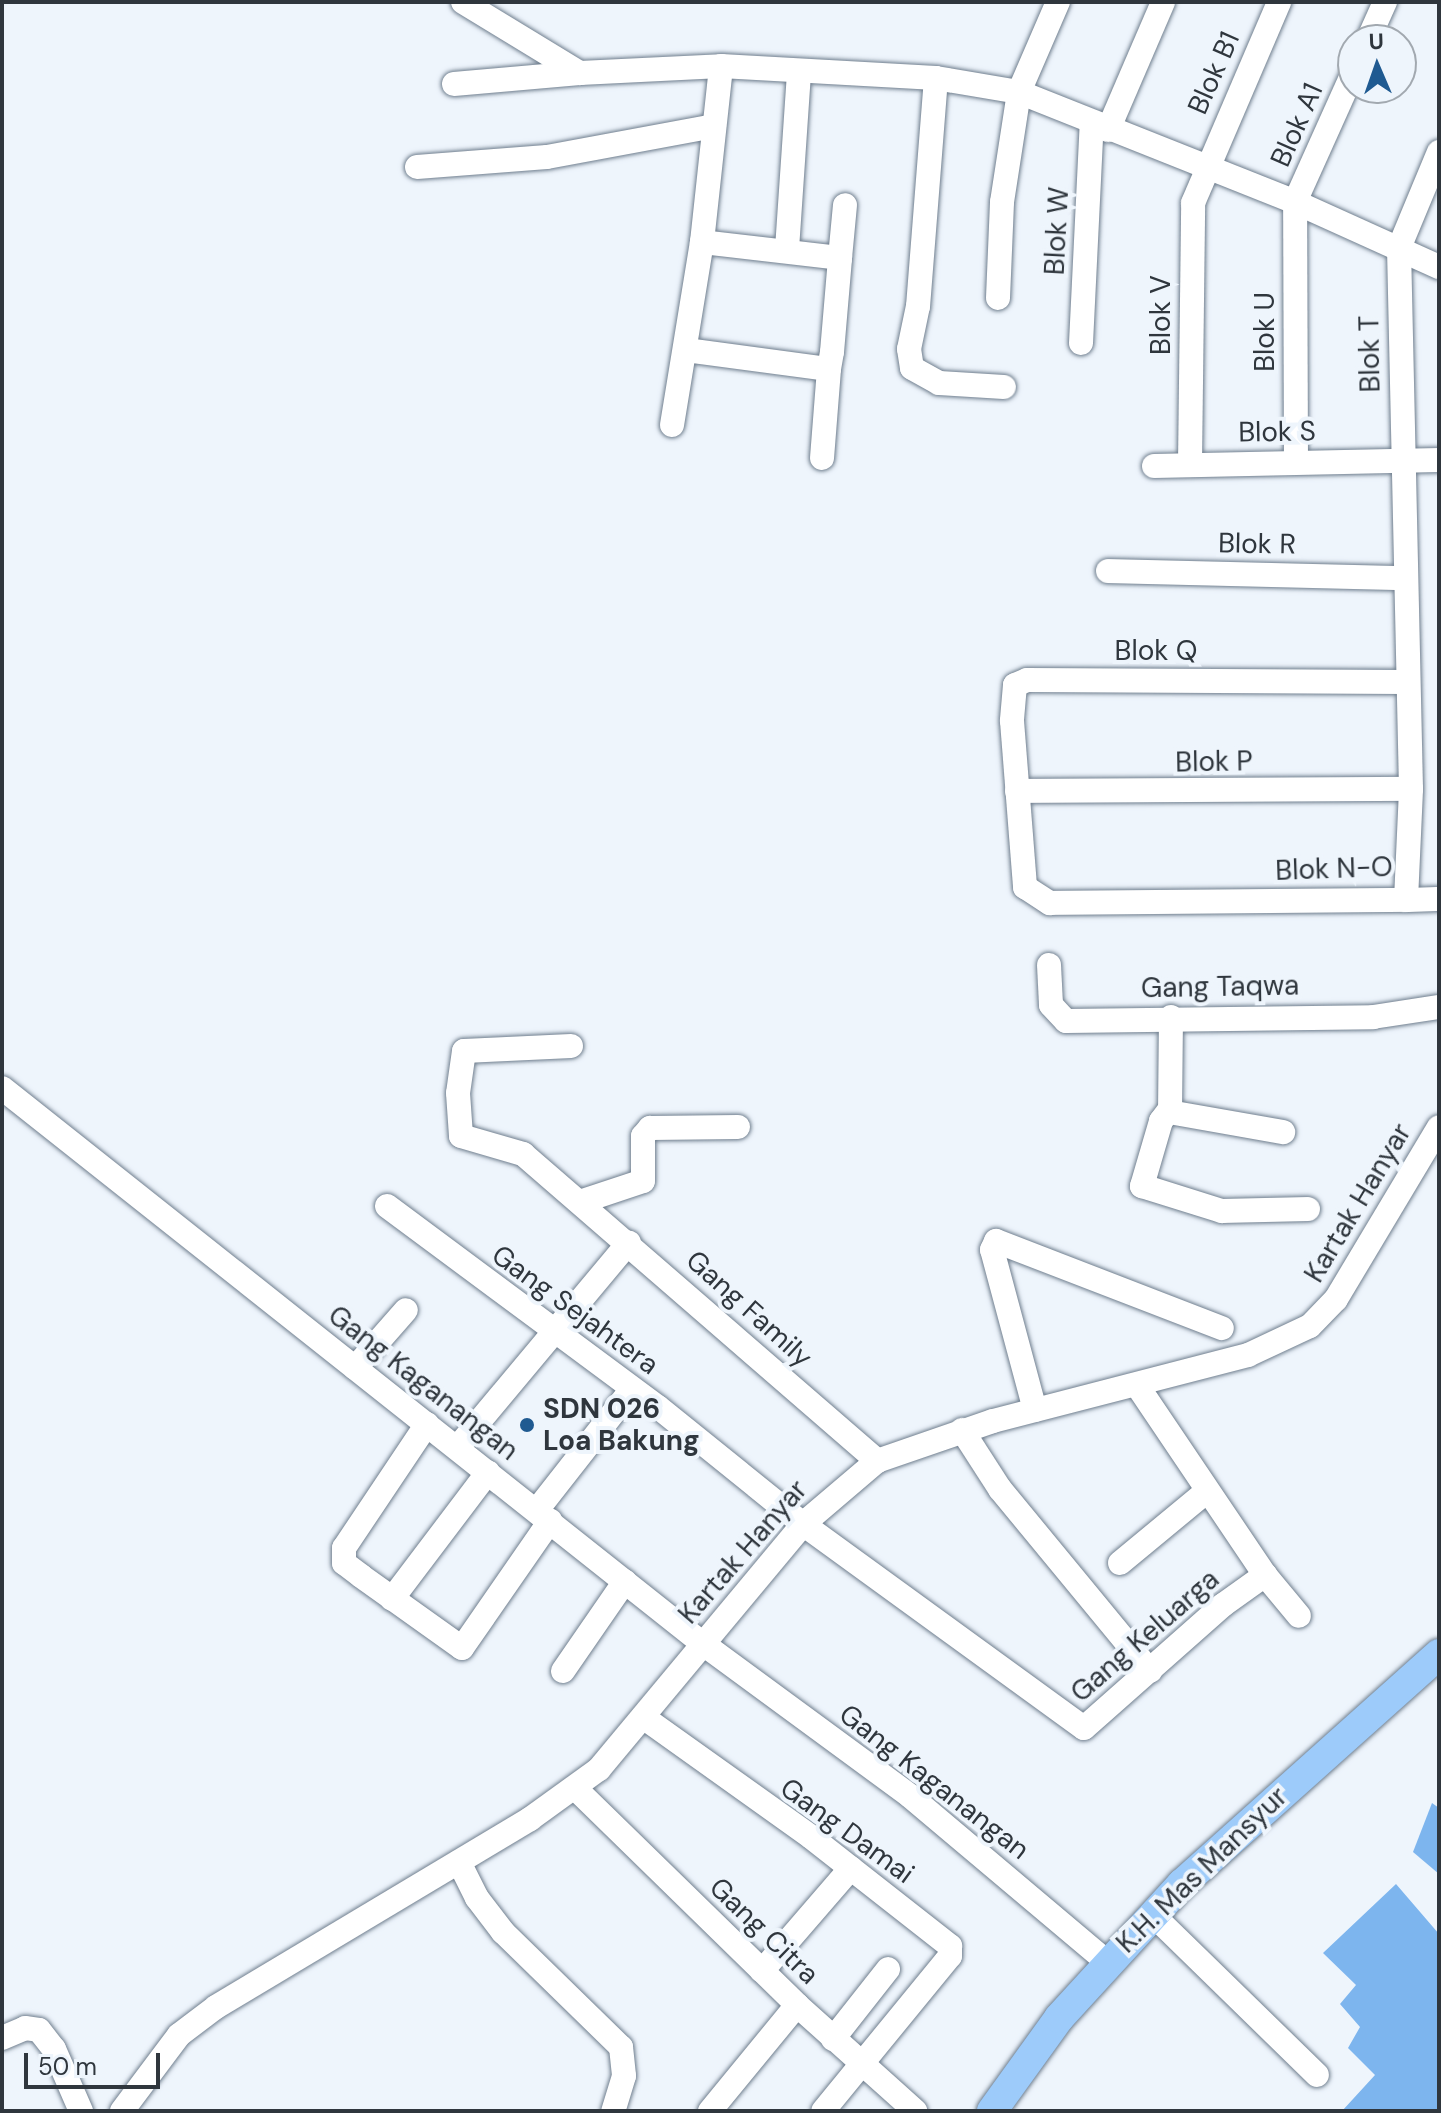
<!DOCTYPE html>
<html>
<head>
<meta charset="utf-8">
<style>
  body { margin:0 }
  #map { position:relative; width:1441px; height:2113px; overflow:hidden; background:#eef5fc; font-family:"DM Sans",sans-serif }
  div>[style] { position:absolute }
  .water>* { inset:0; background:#7db5ee }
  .roads { filter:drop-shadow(0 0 2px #6f7e8e) drop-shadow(0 0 2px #6f7e8e) }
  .minor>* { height:24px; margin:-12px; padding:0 12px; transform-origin:12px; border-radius:12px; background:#fff }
  .major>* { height:30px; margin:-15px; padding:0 15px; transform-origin:15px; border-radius:15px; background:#9dcbfa }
  .dots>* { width:22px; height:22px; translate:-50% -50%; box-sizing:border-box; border:4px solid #eef5fc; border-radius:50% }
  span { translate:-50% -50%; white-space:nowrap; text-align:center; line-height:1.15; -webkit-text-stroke:8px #eef5fc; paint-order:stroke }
  .street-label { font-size:28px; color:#2f363d }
  .poi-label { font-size:28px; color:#2f363d; font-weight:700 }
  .left { translate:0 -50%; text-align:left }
  .frame { position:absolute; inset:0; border:4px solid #2f363d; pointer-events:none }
  .north { position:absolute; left:1337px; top:24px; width:80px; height:80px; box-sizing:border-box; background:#eef5fc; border:2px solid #a2a9b0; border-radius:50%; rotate:358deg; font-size:22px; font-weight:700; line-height:32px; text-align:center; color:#2f363d }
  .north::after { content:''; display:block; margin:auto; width:28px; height:36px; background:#1f5a91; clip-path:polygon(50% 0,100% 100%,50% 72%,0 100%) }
  .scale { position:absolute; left:24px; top:2053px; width:136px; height:36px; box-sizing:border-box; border:4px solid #2f363d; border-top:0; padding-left:10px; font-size:24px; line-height:28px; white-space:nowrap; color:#2f363d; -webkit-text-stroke:6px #eef5fc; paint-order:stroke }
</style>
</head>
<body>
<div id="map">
  <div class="water">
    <i style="clip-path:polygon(1432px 1803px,1439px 1808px,1439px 1874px,1413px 1852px)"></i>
    <i style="clip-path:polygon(1396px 1884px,1439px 1934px,1439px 2111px,1342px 2111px,1375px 2075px,1348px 2048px,1360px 2027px,1340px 2004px,1356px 1985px,1323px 1953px)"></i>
  </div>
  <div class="roads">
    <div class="minor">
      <i style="left:463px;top:2px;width:137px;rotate:31.3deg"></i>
      <i style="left:580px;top:73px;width:141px;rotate:-2.8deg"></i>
      <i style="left:721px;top:66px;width:215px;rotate:3.2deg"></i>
      <i style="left:936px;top:78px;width:84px;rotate:9.6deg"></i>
      <i style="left:1019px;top:92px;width:297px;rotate:21.7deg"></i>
      <i style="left:1295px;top:202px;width:158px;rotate:24.3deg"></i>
      <i style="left:1368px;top:40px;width:42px;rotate:-65.9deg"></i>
      <i style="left:936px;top:78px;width:229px;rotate:94.5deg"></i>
      <i style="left:918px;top:306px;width:44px;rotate:101.8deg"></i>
      <i style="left:909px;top:349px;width:19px;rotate:81deg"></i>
      <i style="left:912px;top:368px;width:31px;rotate:29deg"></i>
      <i style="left:939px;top:383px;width:65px;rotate:3.5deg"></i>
      <i style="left:454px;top:84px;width:126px;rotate:-5deg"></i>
      <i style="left:1108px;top:130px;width:139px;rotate:-66.7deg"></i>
      <i style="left:417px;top:167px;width:130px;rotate:-4.4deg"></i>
      <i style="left:547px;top:157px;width:170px;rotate:-10.5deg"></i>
      <i style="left:787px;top:249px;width:178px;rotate:-86.1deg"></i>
      <i style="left:840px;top:258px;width:53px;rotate:-84.6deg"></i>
      <i style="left:998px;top:298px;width:96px;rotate:-87.6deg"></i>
      <i style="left:1002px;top:202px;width:111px;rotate:-81.2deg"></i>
      <i style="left:1019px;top:92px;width:98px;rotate:-66.6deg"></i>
      <i style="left:1081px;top:343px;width:221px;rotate:-87.2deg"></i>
      <i style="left:686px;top:350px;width:144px;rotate:7.6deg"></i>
      <i style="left:829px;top:369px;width:17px;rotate:-80deg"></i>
      <i style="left:832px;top:352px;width:94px;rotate:-85.1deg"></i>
      <i style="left:840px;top:258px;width:139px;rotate:-173.4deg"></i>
      <i style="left:672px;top:425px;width:185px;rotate:-80.7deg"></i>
      <i style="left:702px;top:242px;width:177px;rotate:-83.8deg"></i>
      <i style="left:822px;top:458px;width:89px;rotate:-85.5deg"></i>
      <i style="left:1296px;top:461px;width:259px;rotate:-90.2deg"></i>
      <i style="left:1295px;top:202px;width:141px;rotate:-65.8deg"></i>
      <i style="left:1190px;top:464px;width:261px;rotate:-89.3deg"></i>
      <i style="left:1193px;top:203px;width:219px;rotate:-66.8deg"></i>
      <i style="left:1154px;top:466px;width:285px;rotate:-1.2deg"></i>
      <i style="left:1108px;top:571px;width:296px;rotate:1.4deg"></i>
      <i style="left:1405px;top:682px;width:378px;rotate:-179.7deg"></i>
      <i style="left:1027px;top:680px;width:13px;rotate:157deg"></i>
      <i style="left:1015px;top:685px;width:36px;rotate:95deg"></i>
      <i style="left:1012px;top:721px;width:167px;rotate:85.5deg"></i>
      <i style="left:1025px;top:887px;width:30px;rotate:33deg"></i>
      <i style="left:1050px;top:903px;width:356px;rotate:-0.5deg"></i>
      <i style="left:1406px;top:900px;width:111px;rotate:-87.4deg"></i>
      <i style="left:1411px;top:789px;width:541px;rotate:-91.27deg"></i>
      <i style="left:1399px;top:248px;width:104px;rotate:-67.4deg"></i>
      <i style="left:1017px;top:791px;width:394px;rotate:-0.3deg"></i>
      <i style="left:1406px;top:900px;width:33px;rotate:-2deg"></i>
      <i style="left:1049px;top:965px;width:40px;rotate:87.1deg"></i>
      <i style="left:1051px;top:1005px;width:22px;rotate:47deg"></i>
      <i style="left:1066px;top:1021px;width:307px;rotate:-0.7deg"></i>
      <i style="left:1373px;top:1017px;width:67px;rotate:-8.6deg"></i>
      <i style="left:1171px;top:1017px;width:92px;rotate:90.6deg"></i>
      <i style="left:1170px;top:1109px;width:15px;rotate:127deg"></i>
      <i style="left:1161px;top:1121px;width:68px;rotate:106.3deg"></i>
      <i style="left:1142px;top:1186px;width:84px;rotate:17.4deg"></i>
      <i style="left:1222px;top:1211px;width:86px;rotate:-1.3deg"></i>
      <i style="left:571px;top:1046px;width:107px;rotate:177.3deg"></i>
      <i style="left:464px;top:1051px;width:42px;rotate:98.1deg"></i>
      <i style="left:458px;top:1093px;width:43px;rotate:86deg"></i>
      <i style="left:461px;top:1136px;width:65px;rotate:16.2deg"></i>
      <i style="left:523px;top:1154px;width:469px;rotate:40.9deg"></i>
      <i style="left:2px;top:1088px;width:893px;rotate:38.41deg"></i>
      <i style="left:702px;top:1643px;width:258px;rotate:36.3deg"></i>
      <i style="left:910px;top:1796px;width:259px;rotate:40.1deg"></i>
      <i style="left:1169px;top:1112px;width:116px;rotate:10deg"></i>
      <i style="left:583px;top:1201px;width:63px;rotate:-18.4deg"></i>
      <i style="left:643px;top:1181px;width:45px;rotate:-90deg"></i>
      <i style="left:643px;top:1136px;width:11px;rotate:-49deg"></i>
      <i style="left:650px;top:1128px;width:88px;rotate:-0.7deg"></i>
      <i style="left:387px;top:1206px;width:337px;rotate:36.6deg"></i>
      <i style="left:658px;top:1407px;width:186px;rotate:38.9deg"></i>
      <i style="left:803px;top:1524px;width:347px;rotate:36deg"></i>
      <i style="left:1084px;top:1728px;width:186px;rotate:-41.5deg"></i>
      <i style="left:1223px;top:1605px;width:52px;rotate:-35.5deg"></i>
      <i style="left:1265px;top:1575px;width:227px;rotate:-124deg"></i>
      <i style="left:355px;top:1368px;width:77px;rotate:-48.7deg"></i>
      <i style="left:1035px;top:1410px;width:166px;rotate:-105deg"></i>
      <i style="left:992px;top:1250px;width:10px;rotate:-66deg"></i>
      <i style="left:996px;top:1241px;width:242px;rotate:21.1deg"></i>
      <i style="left:427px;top:1424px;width:149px;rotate:123.8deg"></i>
      <i style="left:344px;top:1548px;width:15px;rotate:90deg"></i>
      <i style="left:344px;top:1563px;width:21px;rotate:37deg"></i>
      <i style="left:361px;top:1576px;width:124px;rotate:35.5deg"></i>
      <i style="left:462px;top:1648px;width:155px;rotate:-55.3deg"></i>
      <i style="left:962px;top:1430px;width:70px;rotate:57.2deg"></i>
      <i style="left:1000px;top:1489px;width:236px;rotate:50.5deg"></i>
      <i style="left:457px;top:1448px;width:268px;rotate:-50.1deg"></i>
      <i style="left:537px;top:1510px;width:154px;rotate:-51.9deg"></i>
      <i style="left:1120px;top:1563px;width:113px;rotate:-39.6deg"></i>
      <i style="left:1265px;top:1575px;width:53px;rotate:50.3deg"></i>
      <i style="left:392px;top:1599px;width:159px;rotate:-52.9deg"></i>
      <i style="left:563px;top:1671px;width:109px;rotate:-55.4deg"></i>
      <i style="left:643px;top:1717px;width:206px;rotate:35.5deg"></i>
      <i style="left:811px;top:1837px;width:177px;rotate:38.1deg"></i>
      <i style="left:950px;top:1946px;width:10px;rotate:90deg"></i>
      <i style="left:950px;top:1956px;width:200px;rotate:129.3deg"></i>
      <i style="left:576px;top:1789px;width:309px;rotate:44.3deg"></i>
      <i style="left:797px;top:2005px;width:159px;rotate:41.9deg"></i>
      <i style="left:459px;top:1862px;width:40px;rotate:63.4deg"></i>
      <i style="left:477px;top:1898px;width:43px;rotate:52.6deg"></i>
      <i style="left:503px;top:1932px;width:165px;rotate:44.3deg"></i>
      <i style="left:621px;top:2047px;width:29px;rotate:84deg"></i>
      <i style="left:624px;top:2076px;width:37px;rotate:107deg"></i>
      <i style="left:1153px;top:1915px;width:229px;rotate:44.3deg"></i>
      <i style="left:762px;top:1971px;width:136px;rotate:-49.2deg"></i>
      <i style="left:2px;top:2038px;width:25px;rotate:-23deg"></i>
      <i style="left:25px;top:2028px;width:14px;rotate:8deg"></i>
      <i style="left:39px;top:2030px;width:24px;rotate:52deg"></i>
      <i style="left:54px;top:2049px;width:68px;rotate:66.5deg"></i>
      <i style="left:833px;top:2039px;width:89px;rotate:-51.8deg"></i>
      <i style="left:122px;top:2111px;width:95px;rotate:-53.1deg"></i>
      <i style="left:179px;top:2035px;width:46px;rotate:-37.1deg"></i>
      <i style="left:216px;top:2007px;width:366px;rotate:-30.9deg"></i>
      <i style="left:530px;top:1819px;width:85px;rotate:-35.9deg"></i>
      <i style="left:599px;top:1769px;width:319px;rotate:-50.2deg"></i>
      <i style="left:803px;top:1524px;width:97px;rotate:-40.4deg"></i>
      <i style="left:877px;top:1461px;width:123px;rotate:-19deg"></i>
      <i style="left:993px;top:1421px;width:263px;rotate:-14.5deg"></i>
      <i style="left:1248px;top:1355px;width:68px;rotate:-25.1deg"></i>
      <i style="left:1310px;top:1326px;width:37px;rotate:-46deg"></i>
      <i style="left:1336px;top:1299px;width:200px;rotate:-59.1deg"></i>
      <i style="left:710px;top:2111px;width:137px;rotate:-50.6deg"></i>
    </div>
    <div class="major">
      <i style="left:992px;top:2111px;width:115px;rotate:-54.2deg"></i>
      <i style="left:1059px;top:2018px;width:182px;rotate:-47.5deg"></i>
      <i style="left:1182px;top:1884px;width:345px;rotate:-41.8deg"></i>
    </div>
  </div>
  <div class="dots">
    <i style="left:527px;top:1425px;background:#1f5a91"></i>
  </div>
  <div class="street-label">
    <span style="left:1214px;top:73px;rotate:-66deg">Blok B1</span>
    <span style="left:1297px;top:125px;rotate:-66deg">Blok A1</span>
    <span style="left:1057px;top:231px;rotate:-87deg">Blok W</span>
    <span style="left:1161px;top:315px;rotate:-90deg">Blok V</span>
    <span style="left:1265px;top:332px;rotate:-90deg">Blok U</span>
    <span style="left:1370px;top:354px;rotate:-91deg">Blok T</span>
    <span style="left:1277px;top:432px;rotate:-1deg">Blok S</span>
    <span style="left:1257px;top:544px;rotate:1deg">Blok R</span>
    <span style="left:1156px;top:651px">Blok Q</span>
    <span style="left:1214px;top:762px;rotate:-1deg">Blok P</span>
    <span style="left:1334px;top:869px;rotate:-2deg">Blok N-O</span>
    <span style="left:1220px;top:987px;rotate:-1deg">Gang Taqwa</span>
    <span style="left:1358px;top:1203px;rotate:-59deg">Kartak Hanyar</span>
    <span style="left:749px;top:1309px;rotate:42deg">Gang Family</span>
    <span style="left:575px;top:1310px;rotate:36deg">Gang Sejahtera</span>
    <span style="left:423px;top:1383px;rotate:38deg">Gang Kaganangan</span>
    <span style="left:743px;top:1552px;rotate:-49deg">Kartak Hanyar</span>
    <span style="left:1145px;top:1636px;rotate:-41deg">Gang Keluarga</span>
    <span style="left:934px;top:1782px;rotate:38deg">Gang Kaganangan</span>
    <span style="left:847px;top:1831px;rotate:36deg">Gang Damai</span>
    <span style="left:1202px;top:1870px;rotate:-44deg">K.H. Mas Mansyur</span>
    <span style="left:764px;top:1931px;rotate:44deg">Gang Citra</span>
  </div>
  <div class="poi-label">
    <span class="left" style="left:543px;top:1425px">SDN 026<br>Loa Bakung</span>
  </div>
  <div class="frame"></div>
  <div class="north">U</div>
  <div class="scale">50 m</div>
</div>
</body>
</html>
